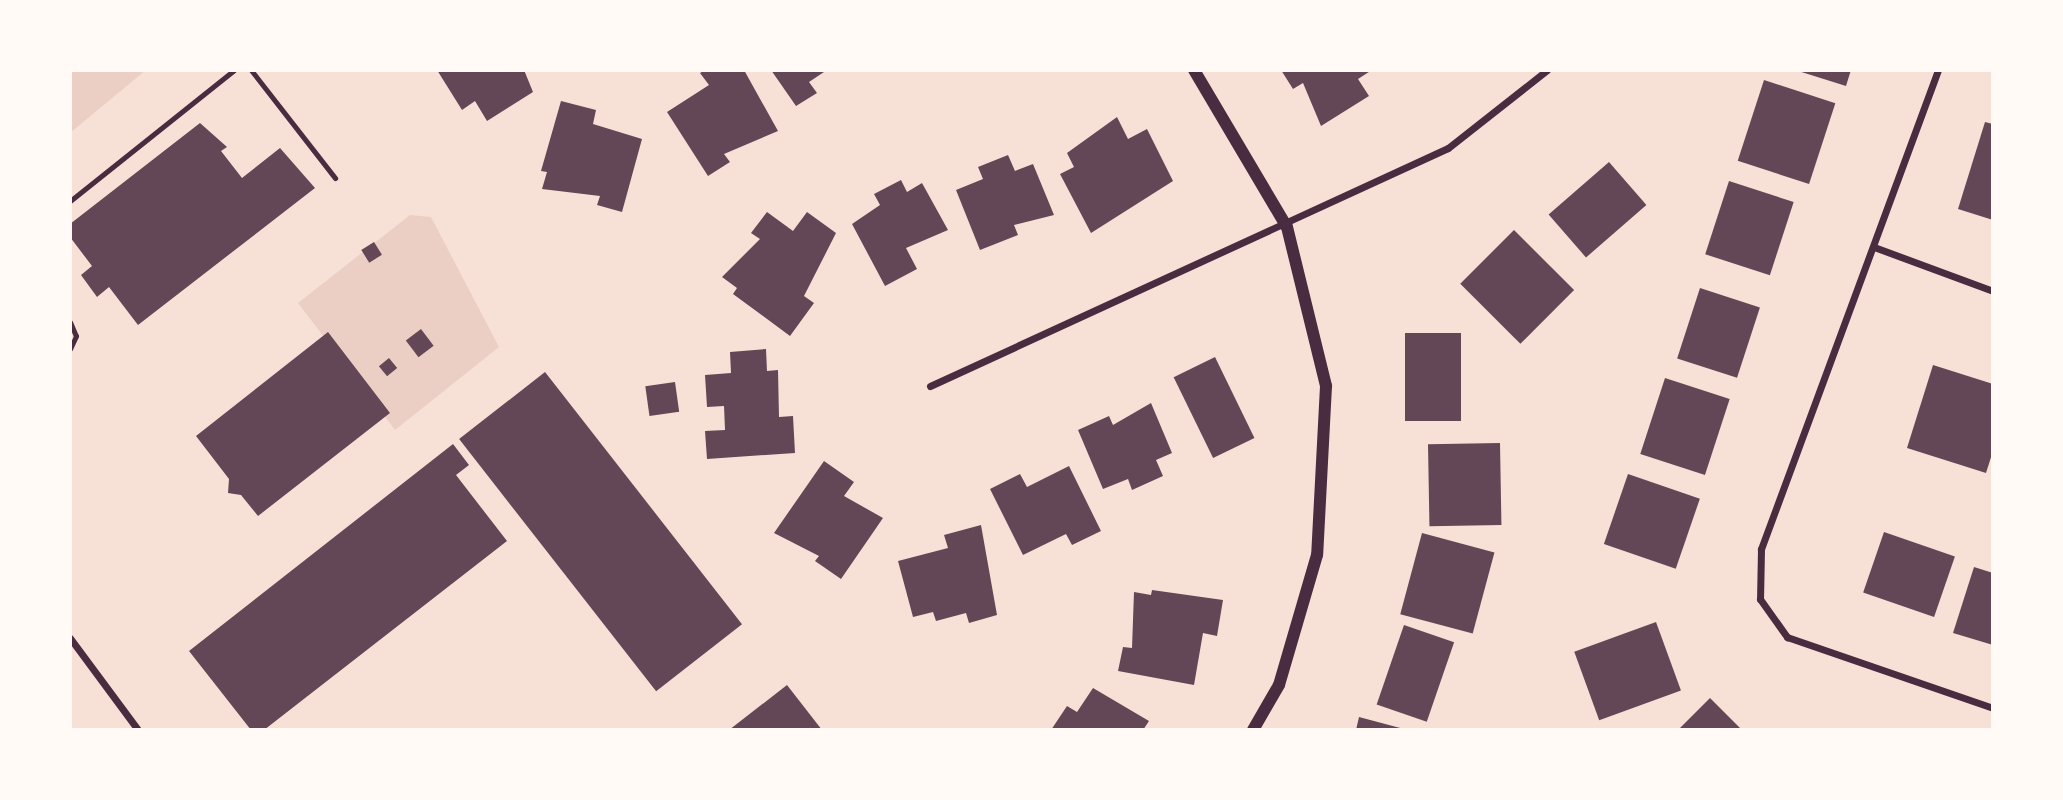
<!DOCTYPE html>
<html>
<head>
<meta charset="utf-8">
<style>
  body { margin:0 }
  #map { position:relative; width:2063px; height:800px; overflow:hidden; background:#f7e1d7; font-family:"Nunito Sans",sans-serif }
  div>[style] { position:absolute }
  .green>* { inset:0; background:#ebcfc5 }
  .building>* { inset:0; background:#644757; transform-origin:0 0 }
  .service>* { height:5px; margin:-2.5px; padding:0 2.5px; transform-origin:2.5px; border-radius:2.5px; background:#4a2c40 }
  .minor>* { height:7px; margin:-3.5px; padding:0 3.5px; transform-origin:3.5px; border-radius:3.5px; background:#4a2c40 }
  .tertiary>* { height:12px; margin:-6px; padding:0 6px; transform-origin:6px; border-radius:6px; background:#4a2c40 }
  span { translate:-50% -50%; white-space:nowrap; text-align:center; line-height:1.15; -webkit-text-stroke:7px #fffaf5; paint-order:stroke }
  .frame { position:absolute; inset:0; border:72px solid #fffaf5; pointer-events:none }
</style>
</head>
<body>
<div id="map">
  <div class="green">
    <i style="clip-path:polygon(70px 70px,146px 70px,70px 133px)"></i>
    <i style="clip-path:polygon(410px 215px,431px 217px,499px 347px,395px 430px,298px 303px)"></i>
  </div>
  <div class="building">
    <i style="clip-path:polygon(437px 70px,524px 70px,533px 92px,487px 121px,475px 101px,462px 110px)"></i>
    <i style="clip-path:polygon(705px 70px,744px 70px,778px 131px,724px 154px,730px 162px,708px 176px,667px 112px,709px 85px,700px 73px)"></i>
    <i style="clip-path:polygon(771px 70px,827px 70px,809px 82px,817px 93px,796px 106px)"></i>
    <i style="clip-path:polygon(1281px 70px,1372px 70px,1358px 79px,1369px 96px,1321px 126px,1303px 83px,1293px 89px)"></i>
    <i style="clip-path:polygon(1795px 70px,1851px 70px,1846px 86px)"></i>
    <i style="left:1764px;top:80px;width:75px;height:85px;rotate:18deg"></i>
    <i style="clip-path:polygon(561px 101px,596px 110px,593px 124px,642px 139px,622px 212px,597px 205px,600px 196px,542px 189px,547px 172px,541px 171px)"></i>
    <i style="clip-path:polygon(1117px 117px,1128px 139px,1147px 129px,1173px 181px,1091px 233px,1060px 174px,1074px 167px,1067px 153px)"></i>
    <i style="clip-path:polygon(1985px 122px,1993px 124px,1993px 220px,1958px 209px)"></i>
    <i style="clip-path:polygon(200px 123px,227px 147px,221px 151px,242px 178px,280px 148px,315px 188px,138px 325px,109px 287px,97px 297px,81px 275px,92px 266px,70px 237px,70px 224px)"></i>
    <i style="clip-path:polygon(1008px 155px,1015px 171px,1033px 164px,1054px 215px,1014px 225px,1018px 235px,980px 250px,956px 190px,983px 179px,978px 167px)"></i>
    <i style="left:1609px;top:162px;width:57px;height:80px;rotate:49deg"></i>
    <i style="clip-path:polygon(901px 180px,907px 192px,922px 183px,948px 230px,906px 248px,917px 269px,885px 286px,852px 224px,880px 205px,874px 194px)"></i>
    <i style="left:1729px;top:181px;width:68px;height:77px;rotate:18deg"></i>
    <i style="clip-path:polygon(767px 212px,793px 231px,807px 212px,836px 233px,804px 296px,814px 303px,790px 336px,733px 294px,737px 288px,722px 277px,760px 239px,751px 233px)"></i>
    <i style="left:1514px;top:230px;width:85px;height:76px;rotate:45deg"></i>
    <i style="left:374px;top:242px;width:15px;height:15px;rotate:58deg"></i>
    <i style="left:1700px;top:288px;width:63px;height:74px;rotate:18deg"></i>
    <i style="left:421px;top:329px;width:21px;height:19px;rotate:53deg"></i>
    <i style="clip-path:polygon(328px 332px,390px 413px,258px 516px,241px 495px,228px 493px,229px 479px,196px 436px)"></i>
    <i style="left:1461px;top:333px;width:88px;height:56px;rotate:90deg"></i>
    <i style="clip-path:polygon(766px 349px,767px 371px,778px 370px,779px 417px,793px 416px,795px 453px,707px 459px,705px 431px,725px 430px,724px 406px,707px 407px,705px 375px,731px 373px,730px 352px)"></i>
    <i style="left:1215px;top:357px;width:90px;height:46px;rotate:64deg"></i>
    <i style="left:389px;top:358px;width:13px;height:13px;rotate:51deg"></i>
    <i style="clip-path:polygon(1933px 365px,1993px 384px,1993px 451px,1986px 473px,1907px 448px)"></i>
    <i style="left:545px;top:372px;width:320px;height:109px;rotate:52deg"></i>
    <i style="left:1665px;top:378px;width:68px;height:80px;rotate:18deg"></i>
    <i style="left:675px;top:382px;width:30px;height:30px;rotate:82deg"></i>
    <i style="clip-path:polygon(1151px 403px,1172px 453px,1156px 460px,1163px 476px,1132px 490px,1128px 479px,1103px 489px,1078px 430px,1109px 416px,1113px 425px)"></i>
    <i style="left:1500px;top:443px;width:82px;height:72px;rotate:89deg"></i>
    <i style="clip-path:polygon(453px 444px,469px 465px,456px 475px,507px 541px,264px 730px,251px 730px,189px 651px)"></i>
    <i style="clip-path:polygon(824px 461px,854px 482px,844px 496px,883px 518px,841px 579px,815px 561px,819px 556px,774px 533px)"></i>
    <i style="clip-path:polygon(1069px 466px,1101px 531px,1072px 545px,1066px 534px,1023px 555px,990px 489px,1020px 474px,1027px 487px)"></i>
    <i style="left:1628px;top:474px;width:76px;height:74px;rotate:19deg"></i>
    <i style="clip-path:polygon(981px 525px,997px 615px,969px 623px,966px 613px,936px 621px,933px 612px,913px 617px,898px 561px,948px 548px,944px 535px)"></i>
    <i style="left:1884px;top:532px;width:75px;height:64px;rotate:19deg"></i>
    <i style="left:1422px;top:533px;width:75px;height:84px;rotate:15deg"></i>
    <i style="clip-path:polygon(1974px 567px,1993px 573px,1993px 645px,1953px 633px)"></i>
    <i style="clip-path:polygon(1152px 590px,1223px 600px,1217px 636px,1203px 633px,1194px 685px,1118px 671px,1123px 647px,1132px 648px,1134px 592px,1151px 595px)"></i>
    <i style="left:1656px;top:622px;width:73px;height:87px;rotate:70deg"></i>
    <i style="left:1404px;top:625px;width:53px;height:84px;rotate:19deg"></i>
    <i style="clip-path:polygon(787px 685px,822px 730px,729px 730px)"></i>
    <i style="clip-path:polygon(1093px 688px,1149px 721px,1143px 730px,1051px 730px,1067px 706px,1077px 712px)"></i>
    <i style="clip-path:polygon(1710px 698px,1742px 730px,1678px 730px)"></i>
    <i style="clip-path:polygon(1359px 717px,1404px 729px,1404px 730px,1356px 730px)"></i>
  </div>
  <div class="service">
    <i style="left:251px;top:70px;width:137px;rotate:52.1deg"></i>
    <i style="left:70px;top:201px;width:210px;rotate:-38.6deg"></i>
    <i style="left:70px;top:322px;width:15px;rotate:67deg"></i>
    <i style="left:76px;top:336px;width:14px;rotate:115deg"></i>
  </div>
  <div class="minor">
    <i style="left:1938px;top:70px;width:511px;rotate:110.28deg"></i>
    <i style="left:1761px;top:549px;width:50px;rotate:91.1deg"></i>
    <i style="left:1760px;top:599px;width:47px;rotate:54.6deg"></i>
    <i style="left:1787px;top:637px;width:218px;rotate:19deg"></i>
    <i style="left:1874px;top:247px;width:127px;rotate:20.3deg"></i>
    <i style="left:930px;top:386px;width:570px;rotate:-24.68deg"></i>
    <i style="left:1448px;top:148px;width:126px;rotate:-38.2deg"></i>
    <i style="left:70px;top:638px;width:114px;rotate:53.5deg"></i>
  </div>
  <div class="tertiary">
    <i style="left:1194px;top:70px;width:182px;rotate:59.4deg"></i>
    <i style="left:1287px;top:227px;width:164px;rotate:76.2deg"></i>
    <i style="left:1326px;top:386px;width:169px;rotate:93deg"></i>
    <i style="left:1317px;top:555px;width:135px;rotate:106.3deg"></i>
    <i style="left:1279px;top:685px;width:52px;rotate:120deg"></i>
  </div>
  <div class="frame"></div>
</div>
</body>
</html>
